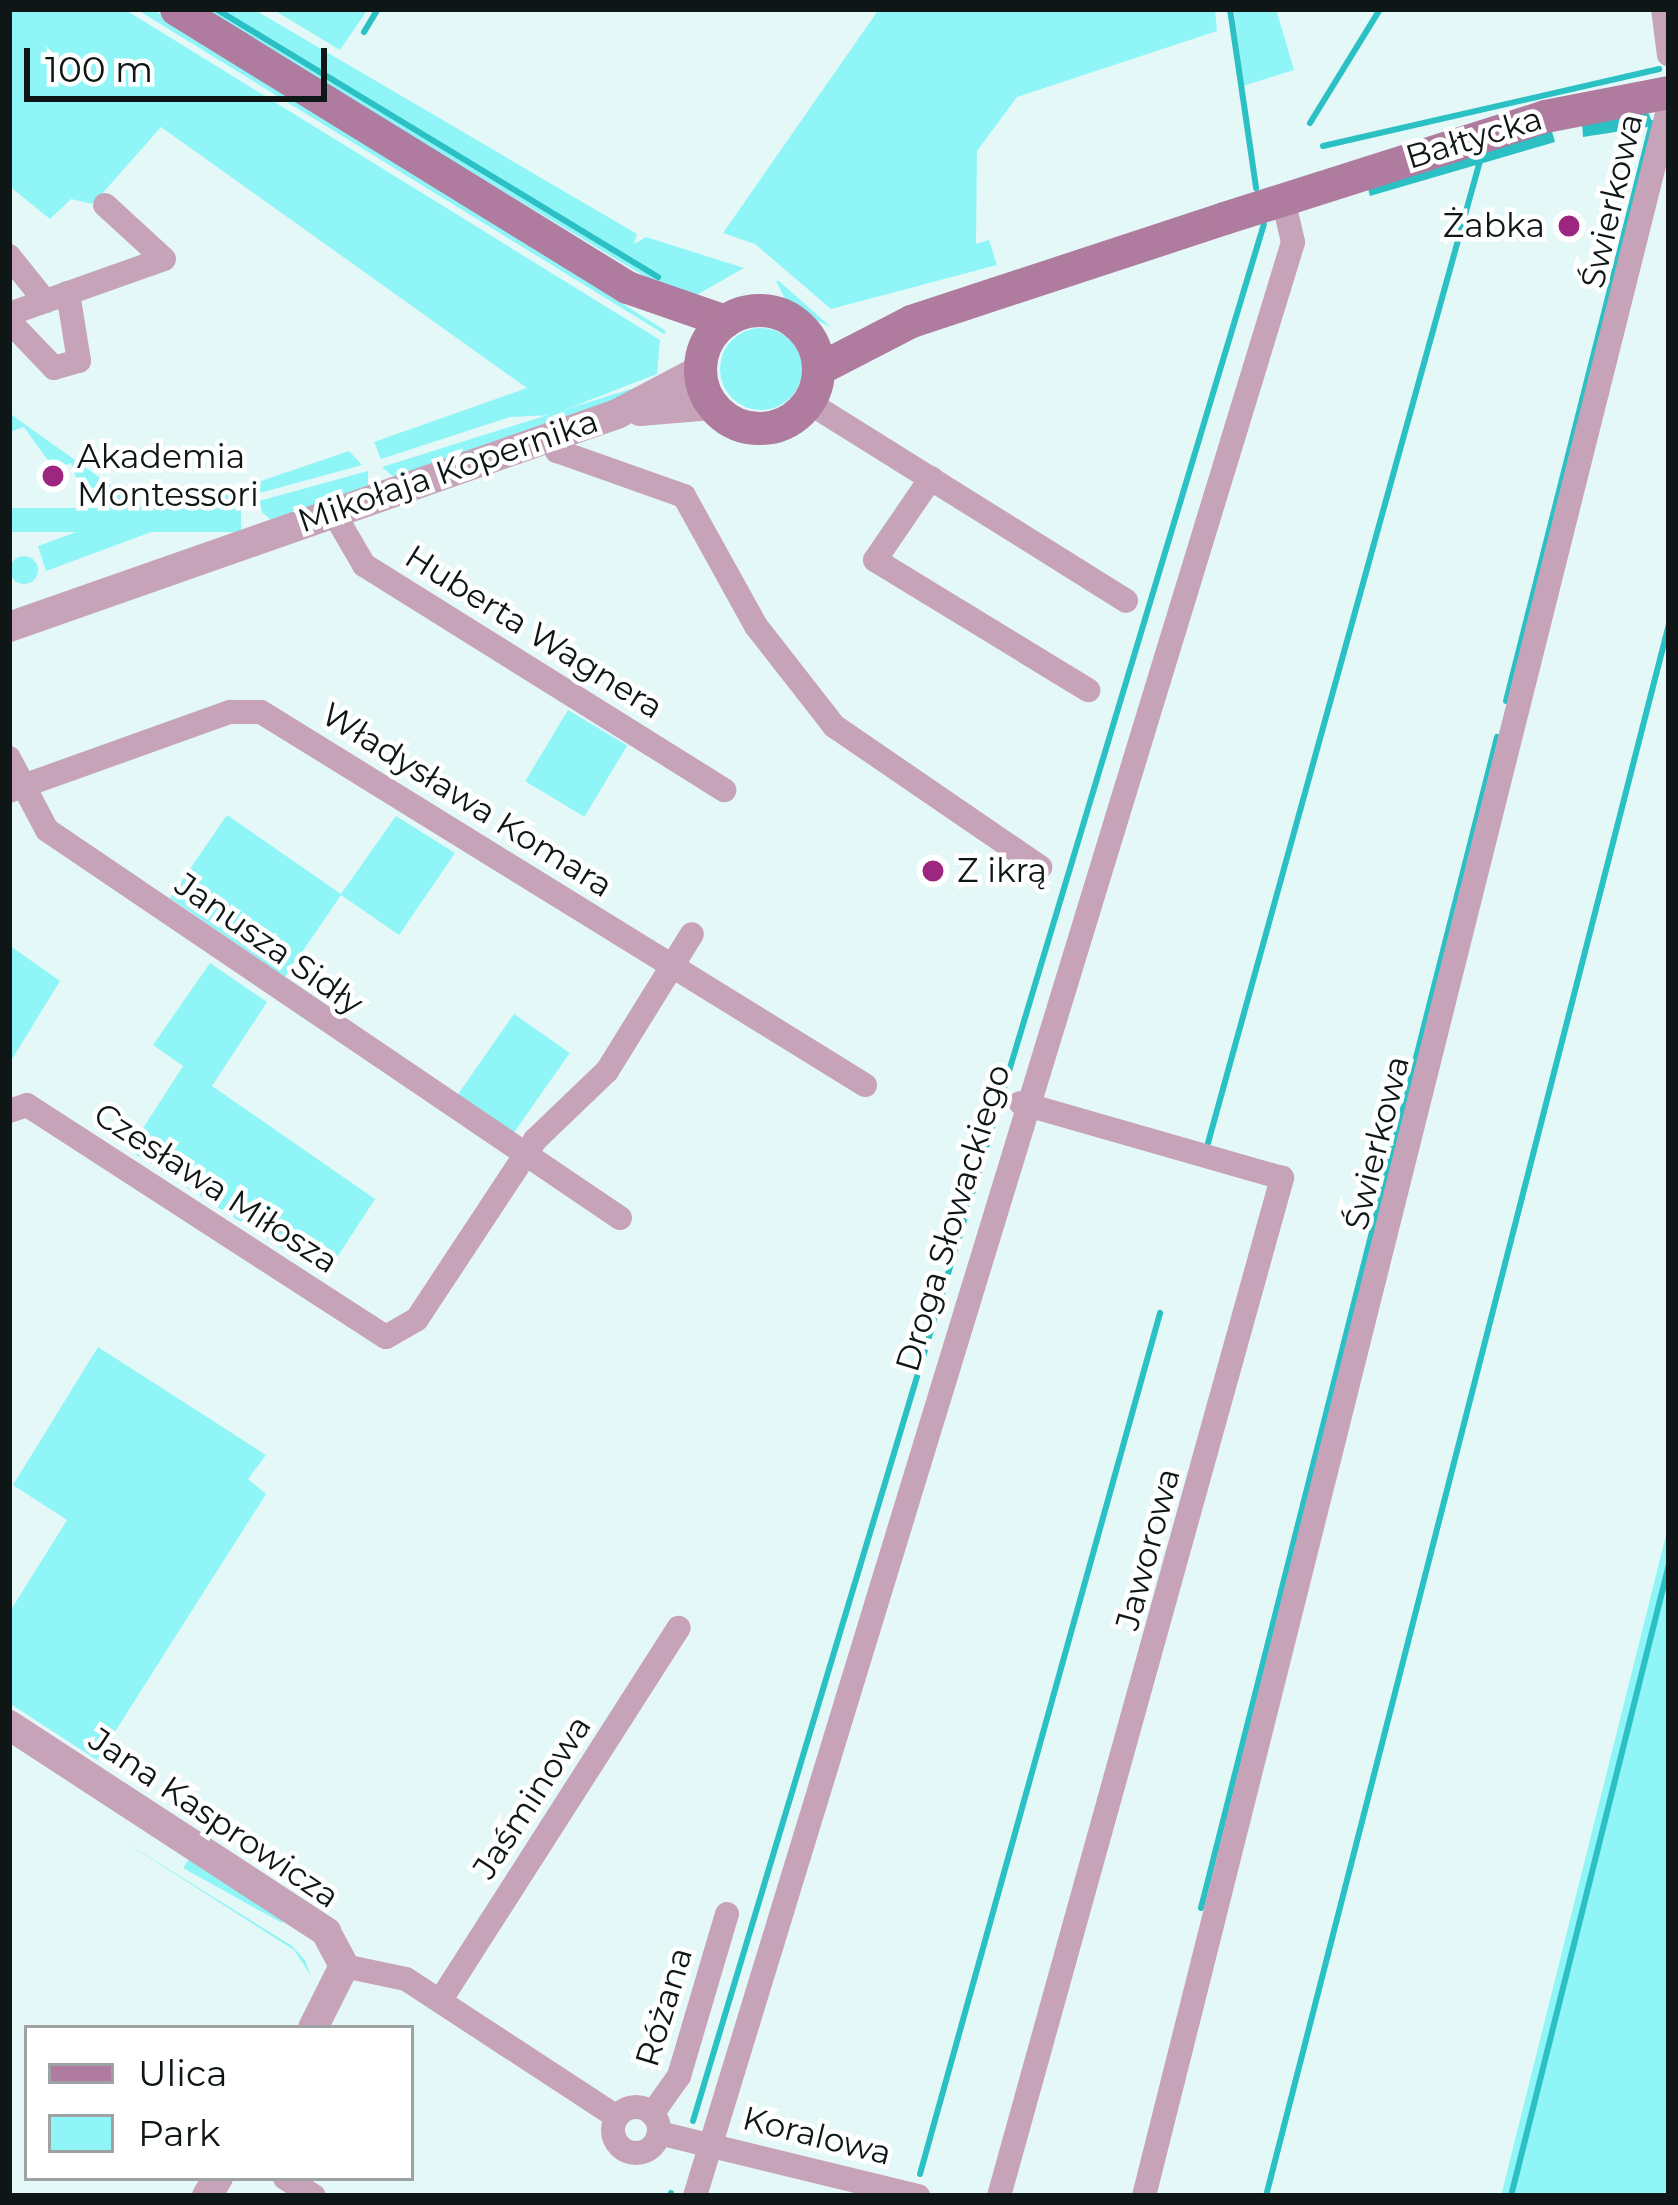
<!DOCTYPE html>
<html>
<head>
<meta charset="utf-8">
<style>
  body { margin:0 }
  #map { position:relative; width:1678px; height:2205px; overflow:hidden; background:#e4f8f8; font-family:Montserrat,sans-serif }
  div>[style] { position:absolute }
  .green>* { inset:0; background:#90f5f7; transform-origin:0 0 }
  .round { border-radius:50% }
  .water>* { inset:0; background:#2bc0c3 }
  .stream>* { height:6px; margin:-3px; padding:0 3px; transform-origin:3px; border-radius:3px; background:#2bc0c3 }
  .minor>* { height:24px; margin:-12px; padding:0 12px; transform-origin:12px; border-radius:12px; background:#c7a3ba }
  .minor>.ring { margin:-12px; padding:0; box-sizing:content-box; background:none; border:24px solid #c7a3ba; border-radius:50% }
  .tertiary>* { height:30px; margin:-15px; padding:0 15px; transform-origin:15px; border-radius:15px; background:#c7a3ba }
  .secondary>* { height:33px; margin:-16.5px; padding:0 16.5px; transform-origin:16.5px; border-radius:16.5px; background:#af7b9e }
  .secondary>.ring { margin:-16.5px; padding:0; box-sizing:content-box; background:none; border:33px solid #af7b9e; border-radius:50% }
  .dots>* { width:33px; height:33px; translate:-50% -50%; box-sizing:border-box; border:6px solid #fff; border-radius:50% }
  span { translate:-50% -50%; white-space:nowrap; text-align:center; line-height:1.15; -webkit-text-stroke:9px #fff; paint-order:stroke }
  .street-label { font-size:33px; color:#0f1616 }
  .poi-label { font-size:33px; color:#0f1616 }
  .right { translate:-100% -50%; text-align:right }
  .left { translate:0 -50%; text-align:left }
  .frame { position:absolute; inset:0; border:12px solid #0f1616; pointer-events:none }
  .legend { position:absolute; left:24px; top:2025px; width:390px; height:156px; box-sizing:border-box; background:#fff; border:3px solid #9fa2a2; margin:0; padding:15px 21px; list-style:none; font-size:36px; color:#0f1616 }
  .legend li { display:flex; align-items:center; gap:24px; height:60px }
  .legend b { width:60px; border:3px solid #9fa2a2 }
  .scale { position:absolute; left:24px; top:48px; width:303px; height:54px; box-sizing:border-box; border:6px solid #0f1616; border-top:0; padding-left:15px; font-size:36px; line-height:42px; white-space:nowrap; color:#0f1616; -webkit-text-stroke:9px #fff; paint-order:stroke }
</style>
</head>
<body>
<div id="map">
  <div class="green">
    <i style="clip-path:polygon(9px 9px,124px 9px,660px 340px,657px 374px,551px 415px,510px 417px,381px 459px,374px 442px,527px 388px,161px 127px,93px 204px,71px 199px,50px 219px,9px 186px)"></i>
    <i style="clip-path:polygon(136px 9px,152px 9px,666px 331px,664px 334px)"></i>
    <i style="clip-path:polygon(199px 9px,253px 9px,637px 234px,634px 244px,646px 237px,744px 268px,686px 301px)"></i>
    <i style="clip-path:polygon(272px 9px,368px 9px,340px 50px)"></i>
    <i style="clip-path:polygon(879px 9px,1215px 9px,1217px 31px,1017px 97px,977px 151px,976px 244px,989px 240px,997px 265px,831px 309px,755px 244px,723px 233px)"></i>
    <i style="clip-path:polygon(1234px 9px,1276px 9px,1294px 70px,1243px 86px)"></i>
    <i style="clip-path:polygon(776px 281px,779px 281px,831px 327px,790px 308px)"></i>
    <i class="round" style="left:720px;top:328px;width:82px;height:82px"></i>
    <i style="clip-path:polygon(659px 380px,662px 385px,395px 478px,382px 467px)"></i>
    <i style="clip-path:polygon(9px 413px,155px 517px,228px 492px,238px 500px,46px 571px,38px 546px,107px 521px,95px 488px,79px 486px,71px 463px,54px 469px,24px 427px,9px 432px)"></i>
    <i style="clip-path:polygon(349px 451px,362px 465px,256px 494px,258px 482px)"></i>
    <i style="clip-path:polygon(368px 471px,368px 487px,271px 520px,262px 512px,259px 501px)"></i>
    <i style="left:241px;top:508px;width:24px;height:247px;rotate:90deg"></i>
    <i class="round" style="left:10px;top:556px;width:28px;height:28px"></i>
    <i style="left:568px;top:710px;width:69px;height:83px;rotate:31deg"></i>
    <i style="clip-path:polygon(227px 815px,341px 894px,396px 816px,455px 853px,399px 935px,341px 895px,285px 977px,170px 898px)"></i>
    <i style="clip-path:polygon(9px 945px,60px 981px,9px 1064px)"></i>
    <i style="clip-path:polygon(210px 963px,267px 1002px,212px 1086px,375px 1199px,325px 1276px,129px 1150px,183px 1066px,153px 1045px)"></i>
    <i style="left:514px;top:1014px;width:68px;height:100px;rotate:35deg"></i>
    <i style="clip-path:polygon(98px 1347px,266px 1455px,248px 1479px,266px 1494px,97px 1760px,9px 1703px,9px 1613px,67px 1520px,13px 1485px)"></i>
    <i style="clip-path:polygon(1669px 1523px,1669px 2196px,1501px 2196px)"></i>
    <i style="clip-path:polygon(112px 1834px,292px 1946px,305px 1960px,311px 1976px,294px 1950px)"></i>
    <i style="clip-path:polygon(191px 1856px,286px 1916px,282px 1923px,183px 1868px)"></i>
  </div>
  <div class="water">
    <i style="clip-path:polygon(1647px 110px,1654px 126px,1583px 137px,1582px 122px)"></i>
    <i style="clip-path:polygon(1551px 128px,1555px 142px,1370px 196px,1367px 185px)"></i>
  </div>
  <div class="stream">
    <i style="left:216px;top:9px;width:517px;rotate:31.23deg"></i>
    <i style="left:1230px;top:9px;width:181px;rotate:81.7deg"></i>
    <i style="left:364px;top:32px;width:27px;rotate:-59deg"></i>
    <i style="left:1310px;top:123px;width:134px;rotate:-58.4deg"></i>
    <i style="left:1323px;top:146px;width:345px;rotate:-12.9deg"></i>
    <i style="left:1506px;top:701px;width:596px;rotate:-75.82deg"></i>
    <i style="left:1208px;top:1143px;width:1023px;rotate:-74.52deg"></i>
    <i style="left:1201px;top:1908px;width:1208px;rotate:-75.81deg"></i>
    <i style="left:693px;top:2121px;width:1981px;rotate:-73.25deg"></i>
    <i style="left:920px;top:2174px;width:894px;rotate:-74.42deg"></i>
    <i style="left:670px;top:2196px;width:3px;rotate:-72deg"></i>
    <i style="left:1266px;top:2196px;width:1623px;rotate:-75.62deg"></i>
    <i style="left:1511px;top:2196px;width:651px;rotate:-75.96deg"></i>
  </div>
  <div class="minor">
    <i style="left:1663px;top:9px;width:46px;rotate:82.6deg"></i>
    <i style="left:9px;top:256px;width:58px;rotate:51.3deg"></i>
    <i style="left:9px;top:314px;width:164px;rotate:-19.5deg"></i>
    <i style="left:164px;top:259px;width:80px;rotate:-137.5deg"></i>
    <i style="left:9px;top:321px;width:65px;rotate:46.2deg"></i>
    <i style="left:54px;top:368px;width:26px;rotate:-16deg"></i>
    <i style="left:79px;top:361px;width:69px;rotate:-99.2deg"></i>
    <i style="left:808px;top:402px;width:375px;rotate:32deg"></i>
    <i style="left:550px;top:438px;width:15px;rotate:62deg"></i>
    <i style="left:557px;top:451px;width:135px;rotate:19.5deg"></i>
    <i style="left:684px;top:496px;width:149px;rotate:61deg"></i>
    <i style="left:756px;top:626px;width:127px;rotate:52deg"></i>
    <i style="left:834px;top:726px;width:250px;rotate:34.4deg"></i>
    <i style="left:931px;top:478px;width:99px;rotate:124.3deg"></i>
    <i style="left:875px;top:560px;width:250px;rotate:31.4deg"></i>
    <i style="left:332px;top:510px;width:64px;rotate:59.8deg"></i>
    <i style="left:364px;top:565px;width:425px;rotate:32deg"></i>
    <i style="left:9px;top:758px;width:81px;rotate:62.2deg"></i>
    <i style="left:47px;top:830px;width:692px;rotate:34.1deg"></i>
    <i style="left:9px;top:791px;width:235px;rotate:-19.7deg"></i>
    <i style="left:230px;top:712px;width:31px"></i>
    <i style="left:261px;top:712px;width:710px;rotate:31.7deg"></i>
    <i style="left:9px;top:1111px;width:19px;rotate:-18deg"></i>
    <i style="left:27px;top:1105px;width:427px;rotate:32.9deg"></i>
    <i style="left:386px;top:1337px;width:36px;rotate:-30deg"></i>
    <i style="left:417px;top:1319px;width:214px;rotate:-56.6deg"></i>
    <i style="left:535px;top:1140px;width:100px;rotate:-43.8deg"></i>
    <i style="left:607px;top:1071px;width:161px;rotate:-58.2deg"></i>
    <i style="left:344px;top:1966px;width:63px;rotate:11.8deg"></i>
    <i style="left:406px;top:1979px;width:252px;rotate:33.2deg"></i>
    <i style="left:440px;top:2001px;width:443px;rotate:-57.4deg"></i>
    <i class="ring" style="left:613px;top:2107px;width:22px;height:22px"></i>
    <i style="left:652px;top:2114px;width:47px;rotate:-54.6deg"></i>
    <i style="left:679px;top:2076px;width:169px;rotate:-73.5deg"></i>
    <i style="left:659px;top:2133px;width:267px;rotate:13.7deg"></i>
    <i style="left:285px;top:2178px;width:34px;rotate:32deg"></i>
    <i style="left:695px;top:2196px;width:2043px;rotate:-72.98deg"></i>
    <i style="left:1293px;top:242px;width:44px;rotate:-103.1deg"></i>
    <i style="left:999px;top:2196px;width:1057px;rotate:-74.46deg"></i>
    <i style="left:1282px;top:1178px;width:272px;rotate:-164deg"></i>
    <i style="left:1144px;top:2196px;width:2155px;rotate:-75.9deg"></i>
  </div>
  <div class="tertiary">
    <i style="left:640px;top:411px;width:72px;rotate:-4.8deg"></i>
    <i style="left:9px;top:627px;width:644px;rotate:-19.31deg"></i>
    <i style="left:617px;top:414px;width:94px;rotate:-27.9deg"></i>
    <i style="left:9px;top:1725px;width:379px;rotate:33.1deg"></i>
    <i style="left:326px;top:1932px;width:38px;rotate:62deg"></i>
    <i style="left:344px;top:1966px;width:69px;rotate:116.6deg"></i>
    <i style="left:207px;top:2196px;width:21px;rotate:-59deg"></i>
  </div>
  <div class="secondary">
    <i style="left:176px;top:9px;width:530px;rotate:31.65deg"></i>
    <i style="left:627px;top:287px;width:104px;rotate:19.1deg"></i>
    <i class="ring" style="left:700px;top:310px;width:85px;height:85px"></i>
    <i style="left:818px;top:369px;width:105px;rotate:-27.3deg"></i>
    <i style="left:911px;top:321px;width:330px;rotate:-18.2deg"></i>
    <i style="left:1224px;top:218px;width:337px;rotate:-17.6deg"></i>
    <i style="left:1545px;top:116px;width:126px;rotate:-11deg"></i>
  </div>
  <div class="dots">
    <i style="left:1569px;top:226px;background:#9c2680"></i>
    <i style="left:53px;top:476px;background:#9c2680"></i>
    <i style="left:933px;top:871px;background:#9c2680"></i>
  </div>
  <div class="street-label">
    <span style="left:1474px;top:138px;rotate:-17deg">Bałtycka</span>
    <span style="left:1612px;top:201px;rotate:-77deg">Świerkowa</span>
    <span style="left:448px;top:471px;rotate:-19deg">Mikołaja Kopernika</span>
    <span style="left:534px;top:632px;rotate:32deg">Huberta Wagnera</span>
    <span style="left:467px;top:800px;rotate:32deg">Władysława Komara</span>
    <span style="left:269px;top:944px;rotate:35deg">Janusza Sidły</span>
    <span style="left:1377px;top:1143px;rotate:-76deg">Świerkowa</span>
    <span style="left:216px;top:1188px;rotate:33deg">Czesława Miłosza</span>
    <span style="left:953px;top:1218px;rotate:-73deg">Droga Słowackiego</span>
    <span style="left:1148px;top:1549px;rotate:-75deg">Jaworowa</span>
    <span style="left:532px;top:1797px;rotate:-57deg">Jaśminowa</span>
    <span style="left:214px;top:1818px;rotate:34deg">Jana Kasprowicza</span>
    <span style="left:664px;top:2007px;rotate:-73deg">Różana</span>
    <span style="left:817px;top:2136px;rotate:14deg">Koralowa</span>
  </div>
  <div class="poi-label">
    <span class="right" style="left:1545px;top:226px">Żabka</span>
    <span class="left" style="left:77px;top:476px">Akademia<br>Montessori</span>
    <span class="left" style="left:957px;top:871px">Z ikrą</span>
  </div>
  <div class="frame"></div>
  <ul class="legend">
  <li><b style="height:15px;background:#af7b9e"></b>Ulica</li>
  <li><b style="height:33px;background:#90f5f7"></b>Park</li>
  </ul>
  <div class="scale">100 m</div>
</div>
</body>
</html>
